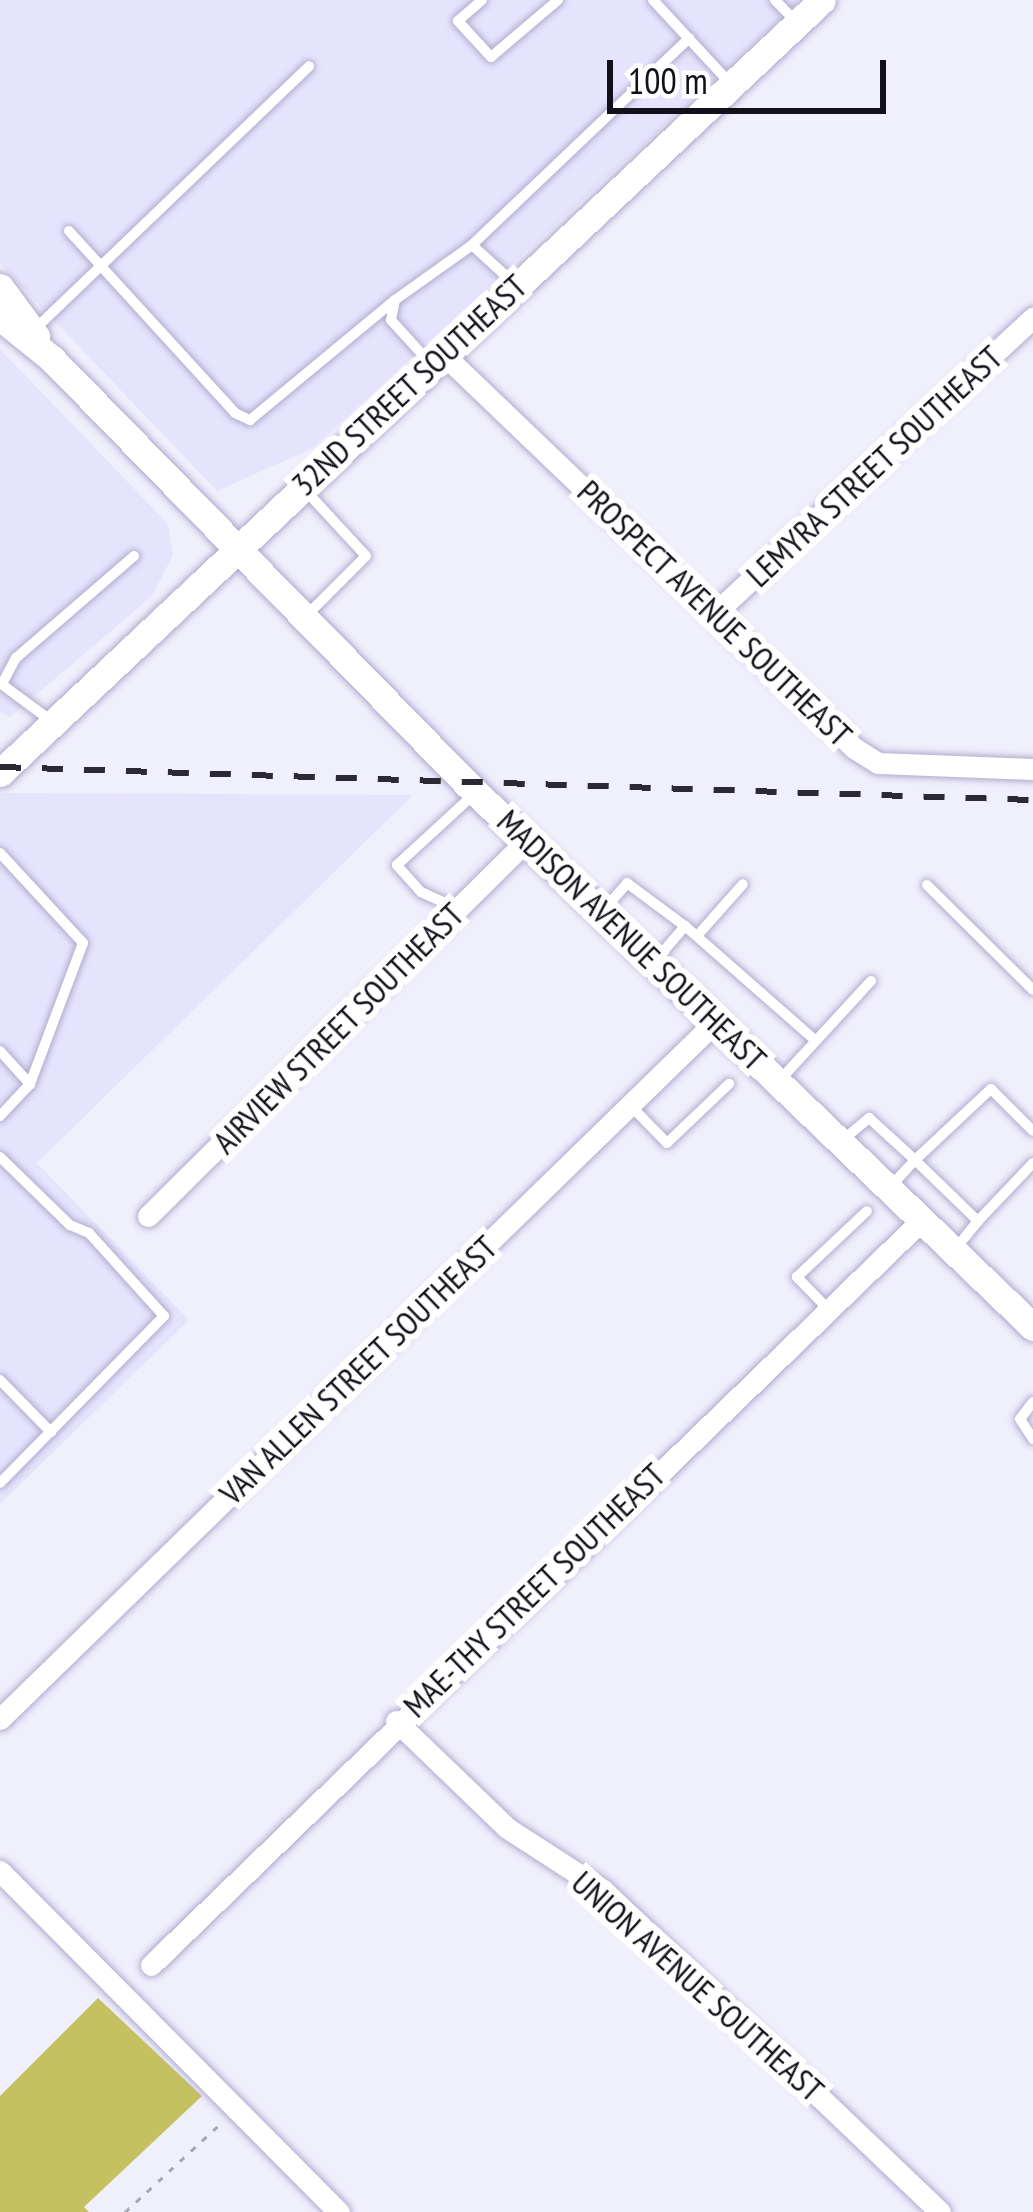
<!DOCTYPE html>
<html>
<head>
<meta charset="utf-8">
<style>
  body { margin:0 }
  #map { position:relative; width:1033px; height:2212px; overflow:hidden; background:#f0effc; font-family:"PT Sans Narrow",sans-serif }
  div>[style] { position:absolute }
  .built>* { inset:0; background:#e6e4fd }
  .forest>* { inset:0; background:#c5c161 }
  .path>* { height:3px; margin-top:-1.5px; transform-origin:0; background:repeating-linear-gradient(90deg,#a7a6b3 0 6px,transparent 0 15px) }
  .roads { filter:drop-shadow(0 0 3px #b0adce) drop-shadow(0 0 3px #b0adce) }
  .lane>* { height:10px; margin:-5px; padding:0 5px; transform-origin:5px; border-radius:5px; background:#fff }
  .street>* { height:21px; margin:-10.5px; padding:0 10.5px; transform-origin:10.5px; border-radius:10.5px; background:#fff }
  .secondary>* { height:27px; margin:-13.5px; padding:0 13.5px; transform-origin:13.5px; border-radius:13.5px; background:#fff }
  .rail>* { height:6px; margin-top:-3px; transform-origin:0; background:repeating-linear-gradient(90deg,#2a2934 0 21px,transparent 0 42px) }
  span { translate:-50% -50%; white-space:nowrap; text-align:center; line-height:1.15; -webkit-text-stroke:12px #fff; paint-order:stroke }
  .street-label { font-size:33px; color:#11101b }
  .scale { position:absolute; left:607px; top:60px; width:279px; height:54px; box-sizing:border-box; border:6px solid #11101b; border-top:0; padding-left:15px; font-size:36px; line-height:42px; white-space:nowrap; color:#11101b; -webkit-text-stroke:9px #fff; paint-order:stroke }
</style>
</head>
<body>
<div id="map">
  <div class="built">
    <i style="clip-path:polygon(0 0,800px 0,313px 448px,217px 491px,0 264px)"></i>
    <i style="clip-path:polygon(0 349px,168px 524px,173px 555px,152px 596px,10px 717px,0 712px)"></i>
    <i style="clip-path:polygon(0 793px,413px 795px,37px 1163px,189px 1320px,0 1504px)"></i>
  </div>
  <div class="forest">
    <i style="clip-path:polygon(98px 1998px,202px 2096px,84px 2207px,89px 2212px,0 2212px,0 2096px)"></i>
  </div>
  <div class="path">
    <i style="left:125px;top:2212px;width:129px;rotate:-42.8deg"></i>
  </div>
  <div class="roads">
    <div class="lane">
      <i style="left:482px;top:0;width:32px;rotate:139deg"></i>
      <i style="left:458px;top:21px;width:49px;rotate:47.5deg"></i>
      <i style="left:491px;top:57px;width:88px;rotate:-40.4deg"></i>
      <i style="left:653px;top:0;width:112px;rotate:47.2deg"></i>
      <i style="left:775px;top:0;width:29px;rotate:46deg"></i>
      <i style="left:69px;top:231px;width:246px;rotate:47.6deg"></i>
      <i style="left:235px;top:413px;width:17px;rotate:25deg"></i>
      <i style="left:250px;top:420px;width:188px;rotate:-39.6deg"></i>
      <i style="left:472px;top:245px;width:300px;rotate:-43.6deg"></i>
      <i style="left:34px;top:330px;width:381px;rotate:-43.8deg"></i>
      <i style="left:431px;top:364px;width:59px;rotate:-132.3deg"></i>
      <i style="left:391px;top:320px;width:20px;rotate:-79deg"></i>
      <i style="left:395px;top:300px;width:95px;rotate:-35.5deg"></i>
      <i style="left:472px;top:245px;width:59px;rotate:42.3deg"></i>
      <i style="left:306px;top:491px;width:88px;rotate:47.3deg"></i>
      <i style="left:366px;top:556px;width:85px;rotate:135deg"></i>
      <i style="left:0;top:683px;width:62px;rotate:36.5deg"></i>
      <i style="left:2px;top:684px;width:30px;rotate:-62deg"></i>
      <i style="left:16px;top:658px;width:156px;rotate:-40.8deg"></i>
      <i style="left:0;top:853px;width:122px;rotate:47.3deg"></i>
      <i style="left:83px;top:943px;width:151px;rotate:110.6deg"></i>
      <i style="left:30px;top:1084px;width:44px;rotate:133.2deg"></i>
      <i style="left:927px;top:885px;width:149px;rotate:44.7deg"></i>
      <i style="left:458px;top:909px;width:41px;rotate:-155.3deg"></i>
      <i style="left:421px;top:892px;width:36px;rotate:-132deg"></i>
      <i style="left:397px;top:865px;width:103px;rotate:-42.6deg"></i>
      <i style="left:603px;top:911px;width:37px;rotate:-49deg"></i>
      <i style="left:627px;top:883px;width:72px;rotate:36.6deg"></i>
      <i style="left:697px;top:936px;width:69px;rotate:-48.5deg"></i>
      <i style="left:656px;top:960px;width:45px;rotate:-49.5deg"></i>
      <i style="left:685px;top:926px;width:174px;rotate:41.3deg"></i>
      <i style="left:0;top:1051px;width:45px;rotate:47.7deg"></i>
      <i style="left:779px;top:1081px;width:136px;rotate:-47.4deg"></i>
      <i style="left:630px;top:1105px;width:53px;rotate:45.8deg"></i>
      <i style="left:667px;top:1143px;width:86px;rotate:-43.6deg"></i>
      <i style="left:844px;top:1139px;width:33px;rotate:-40deg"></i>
      <i style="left:869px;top:1118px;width:62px;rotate:42.4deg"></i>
      <i style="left:915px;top:1160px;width:104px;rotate:-43.1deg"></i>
      <i style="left:991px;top:1089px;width:59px;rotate:45deg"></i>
      <i style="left:0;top:1157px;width:98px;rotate:44.2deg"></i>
      <i style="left:70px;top:1225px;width:21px;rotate:23deg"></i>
      <i style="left:89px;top:1233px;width:112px;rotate:47.9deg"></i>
      <i style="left:164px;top:1316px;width:234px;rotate:134.5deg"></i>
      <i style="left:889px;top:1188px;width:38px;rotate:-47deg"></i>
      <i style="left:915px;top:1160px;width:88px;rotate:44.1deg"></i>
      <i style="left:978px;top:1221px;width:35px;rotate:129deg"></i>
      <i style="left:978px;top:1221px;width:80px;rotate:-46.5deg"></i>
      <i style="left:828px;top:1309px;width:45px;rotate:-134.1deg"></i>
      <i style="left:797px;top:1277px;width:96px;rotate:-43.3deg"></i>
      <i style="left:0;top:1380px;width:73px;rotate:45.6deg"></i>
      <i style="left:1033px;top:1402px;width:21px;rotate:127deg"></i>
      <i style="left:1020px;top:1419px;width:24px;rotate:57deg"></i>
    </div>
    <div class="street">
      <i style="left:442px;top:353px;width:571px;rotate:43.79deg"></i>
      <i style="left:854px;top:748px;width:28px;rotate:32deg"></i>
      <i style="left:878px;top:763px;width:155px;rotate:2.2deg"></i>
      <i style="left:715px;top:613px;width:434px;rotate:-42.9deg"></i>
      <i style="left:148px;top:1216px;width:535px;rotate:-44.77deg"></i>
      <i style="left:0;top:1719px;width:1000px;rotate:-44.27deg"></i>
      <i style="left:396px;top:1721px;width:154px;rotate:43.9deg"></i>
      <i style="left:507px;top:1828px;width:114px;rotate:32.9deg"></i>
      <i style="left:603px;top:1890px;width:466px;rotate:43.7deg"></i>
      <i style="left:0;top:1871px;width:481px;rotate:45.2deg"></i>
      <i style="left:151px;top:1965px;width:1072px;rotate:-44.02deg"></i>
    </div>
    <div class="secondary">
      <i style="left:0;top:287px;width:61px;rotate:53.7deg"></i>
      <i style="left:0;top:317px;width:67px;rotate:38.9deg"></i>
      <i style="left:52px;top:359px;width:593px;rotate:45.68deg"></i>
      <i style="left:466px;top:783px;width:786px;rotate:43.81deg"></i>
      <i style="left:0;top:773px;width:1128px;rotate:-43.24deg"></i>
    </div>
  </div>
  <div class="rail">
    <i style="left:0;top:767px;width:1034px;rotate:1.83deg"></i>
  </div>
  <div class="street-label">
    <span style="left:409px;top:385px;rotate:-43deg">32ND STREET SOUTHEAST</span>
    <span style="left:874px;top:466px;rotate:-43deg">LEMYRA STREET SOUTHEAST</span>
    <span style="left:715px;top:613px;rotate:44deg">PROSPECT AVENUE SOUTHEAST</span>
    <span style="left:632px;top:940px;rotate:44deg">MADISON AVENUE SOUTHEAST</span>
    <span style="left:338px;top:1028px;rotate:-45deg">AIRVIEW STREET SOUTHEAST</span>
    <span style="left:358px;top:1370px;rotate:-44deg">VAN ALLEN STREET SOUTHEAST</span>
    <span style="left:534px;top:1590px;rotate:-44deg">MAE-THY STREET SOUTHEAST</span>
    <span style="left:698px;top:1986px;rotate:42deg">UNION AVENUE SOUTHEAST</span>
  </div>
  <div class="scale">100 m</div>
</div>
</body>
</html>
